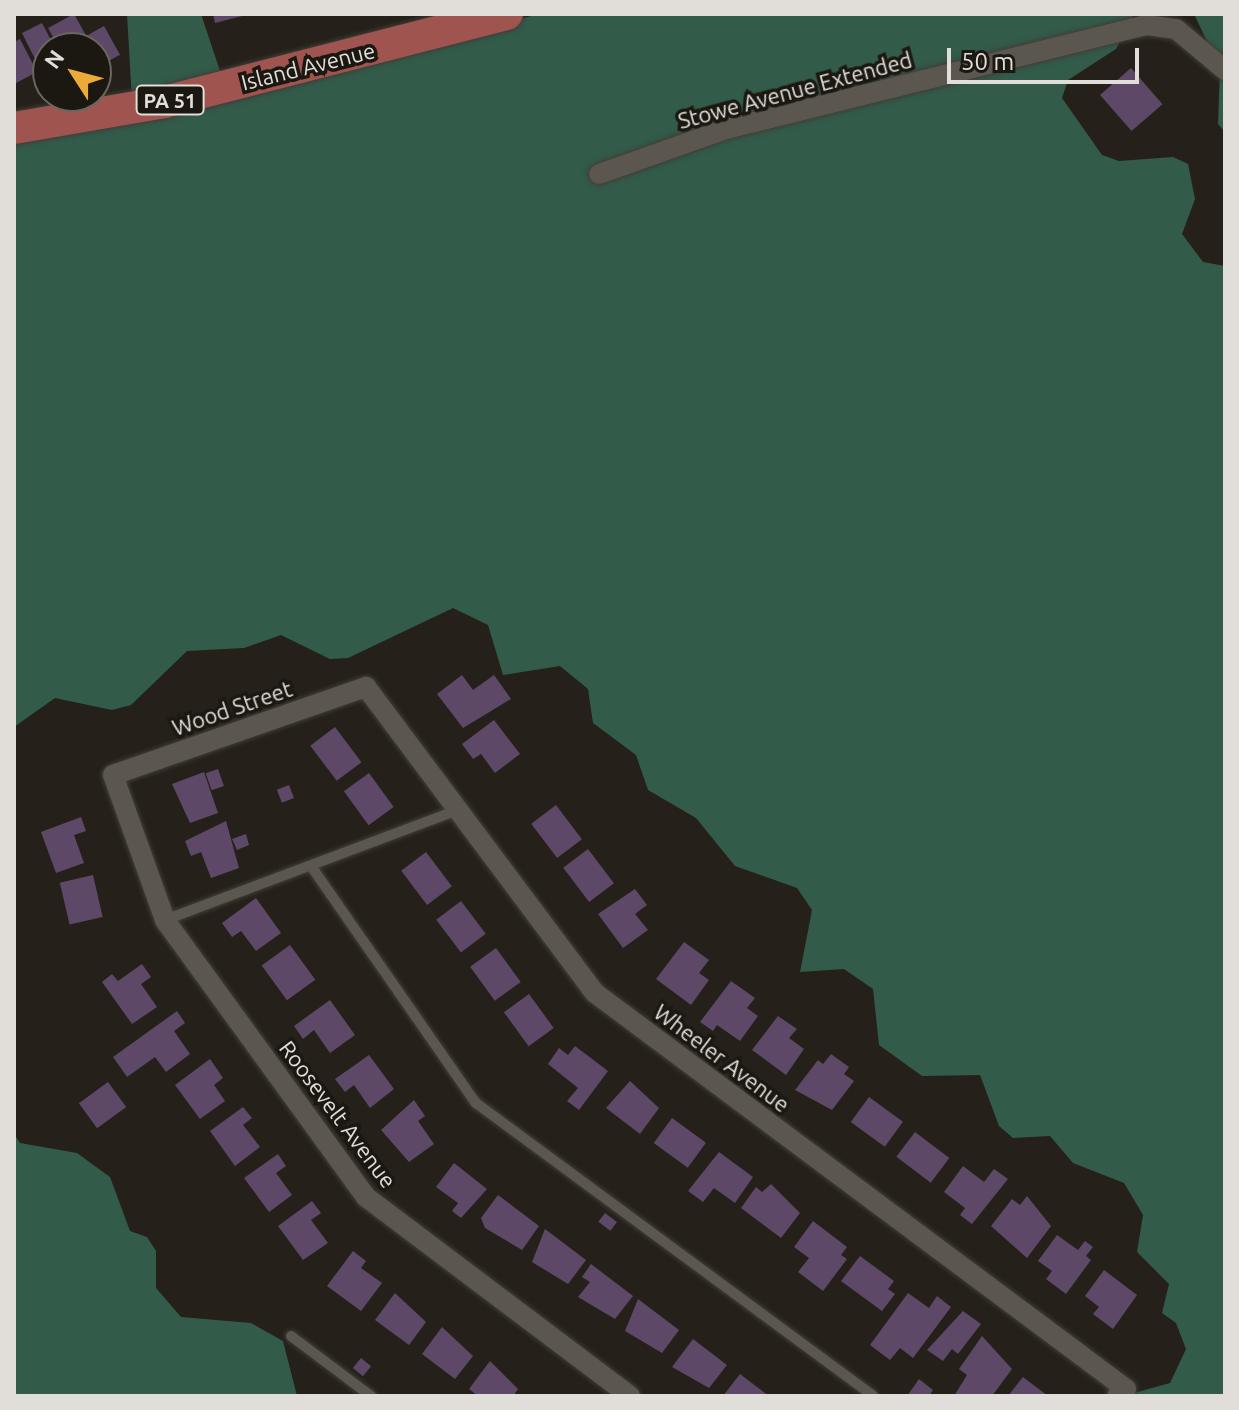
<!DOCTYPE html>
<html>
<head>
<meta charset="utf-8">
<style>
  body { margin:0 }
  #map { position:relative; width:1239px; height:1410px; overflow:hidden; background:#25211a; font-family:Ubuntu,sans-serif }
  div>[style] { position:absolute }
  .forest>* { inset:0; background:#325b4a }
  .building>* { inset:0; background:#5d4867; transform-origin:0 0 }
  .roads { filter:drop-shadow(0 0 2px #413d38) drop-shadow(0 0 2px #413d38) }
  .lane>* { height:10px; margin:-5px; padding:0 5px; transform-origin:5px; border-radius:5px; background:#5b564e }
  .street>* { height:20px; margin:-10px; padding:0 10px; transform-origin:10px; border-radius:10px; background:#5b564e }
  .primary>* { height:32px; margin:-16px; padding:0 16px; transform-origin:16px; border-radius:16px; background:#9f544f }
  span { translate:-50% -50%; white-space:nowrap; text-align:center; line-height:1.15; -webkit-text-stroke:7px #1b1811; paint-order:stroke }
  .shield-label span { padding:2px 6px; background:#1b1811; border:2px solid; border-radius:6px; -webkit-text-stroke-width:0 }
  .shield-label { font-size:20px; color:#e1deda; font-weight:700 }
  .street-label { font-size:22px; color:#e1deda }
  .frame { position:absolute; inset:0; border:16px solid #e1deda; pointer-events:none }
  .north { position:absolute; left:32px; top:32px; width:80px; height:80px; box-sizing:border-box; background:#1b1811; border:2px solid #6a6761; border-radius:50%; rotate:306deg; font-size:22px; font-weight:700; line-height:32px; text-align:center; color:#e1deda }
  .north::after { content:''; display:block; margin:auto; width:28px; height:36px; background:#ebaa39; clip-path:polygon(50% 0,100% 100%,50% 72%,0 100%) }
  .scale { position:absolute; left:947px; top:48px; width:192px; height:36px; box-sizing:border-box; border:4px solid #e1deda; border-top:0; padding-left:10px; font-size:24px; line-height:28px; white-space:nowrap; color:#e1deda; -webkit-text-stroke:6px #1b1811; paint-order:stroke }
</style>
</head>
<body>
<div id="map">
  <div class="forest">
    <i style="clip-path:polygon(127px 14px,201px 14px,223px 80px,132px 101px)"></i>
    <i style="clip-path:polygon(538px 14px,1134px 14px,1116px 49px,1068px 80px,1062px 98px,1102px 155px,1119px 161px,1173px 157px,1188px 164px,1195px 199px,1182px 234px,1203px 262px,1225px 266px,1225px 1396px,1123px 1396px,1170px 1383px,1186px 1349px,1176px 1323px,1162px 1313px,1169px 1284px,1137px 1252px,1143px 1215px,1124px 1183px,1073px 1163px,1050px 1136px,1013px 1138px,999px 1126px,980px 1075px,922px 1076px,879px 1045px,873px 989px,844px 969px,800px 972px,812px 910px,797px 888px,735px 866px,696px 818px,648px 790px,636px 755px,593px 723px,588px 689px,560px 666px,503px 675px,488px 625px,453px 608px,348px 658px,330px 659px,281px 635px,244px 648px,187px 651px,131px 705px,112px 710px,55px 698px,14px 727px,14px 139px,408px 51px)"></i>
    <i style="clip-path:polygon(1194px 14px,1225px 14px,1225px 132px,1218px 124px,1220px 69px)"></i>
    <i style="clip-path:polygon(14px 1134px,20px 1143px,77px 1153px,110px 1177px,130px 1231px,147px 1237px,156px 1251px,156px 1288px,181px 1317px,251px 1323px,283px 1341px,297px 1396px,14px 1396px)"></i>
  </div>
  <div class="building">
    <i style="clip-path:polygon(74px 14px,93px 48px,59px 48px,48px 28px)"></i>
    <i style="clip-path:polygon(213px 14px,246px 14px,246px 15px,215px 23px)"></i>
    <i style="clip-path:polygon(42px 23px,55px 48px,48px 48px,42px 73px,22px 33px)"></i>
    <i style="left:104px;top:26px;width:33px;height:18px;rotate:61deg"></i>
    <i style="clip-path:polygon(20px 39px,37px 72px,16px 83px,14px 42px)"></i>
    <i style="left:1131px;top:68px;width:48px;height:41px;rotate:49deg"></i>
    <i style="clip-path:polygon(462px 675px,473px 690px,494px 675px,511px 699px,463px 728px,437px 694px)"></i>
    <i style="clip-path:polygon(494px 720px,520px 754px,495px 773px,481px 754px,473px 759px,462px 744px)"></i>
    <i style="left:335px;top:727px;width:44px;height:31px;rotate:53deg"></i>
    <i style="left:218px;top:769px;width:18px;height:13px;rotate:71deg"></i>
    <i style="clip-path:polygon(204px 772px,218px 813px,190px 823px,172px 784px)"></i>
    <i style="left:369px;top:773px;width:42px;height:31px;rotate:54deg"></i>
    <i style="left:289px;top:785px;width:14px;height:13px;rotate:69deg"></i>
    <i style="left:556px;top:805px;width:43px;height:31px;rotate:53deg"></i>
    <i style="clip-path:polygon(81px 817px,86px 831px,74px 835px,84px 863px,56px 873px,41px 832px)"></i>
    <i style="clip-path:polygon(226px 821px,239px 868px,211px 878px,201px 852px,191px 856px,185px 841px)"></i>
    <i style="clip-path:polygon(246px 834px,249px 845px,237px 850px,232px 839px)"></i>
    <i style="left:588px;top:849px;width:43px;height:31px;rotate:53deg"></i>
    <i style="left:426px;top:852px;width:43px;height:31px;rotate:53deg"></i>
    <i style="left:93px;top:875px;width:43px;height:34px;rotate:77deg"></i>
    <i style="clip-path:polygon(635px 889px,647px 905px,635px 914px,648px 930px,623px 948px,598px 914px)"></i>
    <i style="clip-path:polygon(256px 898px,281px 933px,256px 951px,241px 931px,232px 937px,222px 923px)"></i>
    <i style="left:461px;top:901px;width:41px;height:31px;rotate:53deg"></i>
    <i style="clip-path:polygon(684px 942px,709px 960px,699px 973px,709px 980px,691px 1005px,656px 979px)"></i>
    <i style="left:290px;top:945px;width:43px;height:35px;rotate:54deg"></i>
    <i style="left:496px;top:948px;width:42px;height:32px;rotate:54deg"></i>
    <i style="clip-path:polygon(142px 964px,151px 977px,141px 984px,157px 1007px,132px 1024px,102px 982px,112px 974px,118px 981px)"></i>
    <i style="clip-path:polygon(731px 981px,755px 998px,747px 1008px,758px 1016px,740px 1041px,717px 1025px,713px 1031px,700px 1022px)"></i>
    <i style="left:529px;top:994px;width:42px;height:31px;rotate:54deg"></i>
    <i style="clip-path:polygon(330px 1000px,355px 1035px,330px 1053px,314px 1030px,303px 1039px,294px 1026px)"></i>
    <i style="clip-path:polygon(177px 1011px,185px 1023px,174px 1031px,190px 1054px,166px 1072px,155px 1057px,127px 1077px,113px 1057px)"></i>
    <i style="clip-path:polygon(778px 1016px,797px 1029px,789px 1038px,804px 1049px,786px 1075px,752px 1050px)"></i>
    <i style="clip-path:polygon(575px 1046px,608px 1071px,579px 1110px,567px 1101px,578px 1088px,548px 1064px,559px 1048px,568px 1055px)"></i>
    <i style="clip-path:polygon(831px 1054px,849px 1067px,844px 1074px,854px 1081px,832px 1110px,795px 1090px,818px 1060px,823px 1064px)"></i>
    <i style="clip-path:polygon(369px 1055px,394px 1089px,370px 1108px,354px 1085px,345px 1092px,335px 1079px)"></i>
    <i style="clip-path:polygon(210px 1059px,223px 1078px,214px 1085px,225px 1101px,200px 1119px,175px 1085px)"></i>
    <i style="clip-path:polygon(630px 1081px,659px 1108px,640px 1134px,606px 1108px)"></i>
    <i style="left:108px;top:1082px;width:31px;height:36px;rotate:54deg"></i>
    <i style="left:869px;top:1097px;width:42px;height:31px;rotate:36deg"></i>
    <i style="clip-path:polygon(414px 1100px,425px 1116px,418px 1121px,434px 1144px,409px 1162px,381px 1130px)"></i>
    <i style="clip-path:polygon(243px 1107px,252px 1118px,243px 1125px,260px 1147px,235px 1166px,210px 1131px)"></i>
    <i style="left:672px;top:1118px;width:42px;height:31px;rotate:36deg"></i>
    <i style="left:915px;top:1132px;width:43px;height:31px;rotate:37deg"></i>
    <i style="clip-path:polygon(719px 1152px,753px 1177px,735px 1203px,714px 1188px,703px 1202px,688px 1191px)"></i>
    <i style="clip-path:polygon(278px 1154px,286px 1166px,276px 1173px,292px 1195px,269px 1212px,244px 1178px)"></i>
    <i style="clip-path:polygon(454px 1163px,487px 1189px,461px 1218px,452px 1211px,458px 1203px,436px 1187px)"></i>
    <i style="clip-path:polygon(963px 1166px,984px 1182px,994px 1169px,1008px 1179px,972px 1224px,960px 1215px,965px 1208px,944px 1192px)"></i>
    <i style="clip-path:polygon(771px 1184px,800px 1213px,781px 1238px,741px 1208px,756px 1187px,762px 1192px)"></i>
    <i style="clip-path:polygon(498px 1195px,539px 1226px,522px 1250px,485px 1228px,481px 1218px)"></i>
    <i style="clip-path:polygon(1027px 1196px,1051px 1226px,1027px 1258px,991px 1226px,1012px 1199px,1020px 1205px)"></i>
    <i style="clip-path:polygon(312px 1201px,321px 1213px,311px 1220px,328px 1243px,303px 1260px,278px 1226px)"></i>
    <i style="left:605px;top:1213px;width:15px;height:11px;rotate:37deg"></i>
    <i style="clip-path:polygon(813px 1221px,847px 1247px,841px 1255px,847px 1259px,823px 1291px,798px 1272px,809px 1258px,794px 1247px)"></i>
    <i style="clip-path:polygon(545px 1229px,586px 1260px,568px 1284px,532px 1262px)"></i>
    <i style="clip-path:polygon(1057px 1235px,1078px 1250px,1085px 1241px,1093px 1247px,1086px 1256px,1091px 1260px,1066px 1294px,1046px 1279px,1052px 1271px,1038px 1261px)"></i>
    <i style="clip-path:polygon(353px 1251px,366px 1261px,361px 1268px,382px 1283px,361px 1311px,327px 1286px)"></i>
    <i style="clip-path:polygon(860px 1256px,894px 1281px,888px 1289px,895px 1294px,882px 1311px,841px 1281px)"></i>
    <i style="clip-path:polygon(591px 1264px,633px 1296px,615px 1319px,578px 1297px,590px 1282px,582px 1277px)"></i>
    <i style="clip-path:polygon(1104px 1270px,1137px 1295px,1113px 1329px,1093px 1314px,1099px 1307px,1085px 1296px)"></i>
    <i style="clip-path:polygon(395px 1293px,426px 1322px,409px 1345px,375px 1320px)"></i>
    <i style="clip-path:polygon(908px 1293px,929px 1308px,937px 1296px,951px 1307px,913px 1358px,900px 1348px,890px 1360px,870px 1345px)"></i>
    <i style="clip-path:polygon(638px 1299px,679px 1330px,662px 1353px,625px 1331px)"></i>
    <i style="clip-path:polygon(963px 1311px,981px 1324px,958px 1354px,952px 1349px,943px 1361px,927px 1350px)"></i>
    <i style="clip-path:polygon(442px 1327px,473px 1356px,455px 1379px,422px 1354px)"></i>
    <i style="clip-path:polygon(982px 1336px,1012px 1369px,992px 1396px,954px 1396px,967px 1375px,959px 1369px)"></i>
    <i style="clip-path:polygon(693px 1339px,727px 1365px,709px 1388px,672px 1367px)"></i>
    <i style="left:361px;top:1358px;width:13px;height:13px;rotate:39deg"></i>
    <i style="clip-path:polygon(490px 1361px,518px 1389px,513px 1396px,478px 1396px,469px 1389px)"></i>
    <i style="clip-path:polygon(740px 1374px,769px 1396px,723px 1396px)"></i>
    <i style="clip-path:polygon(1023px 1377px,1048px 1396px,1008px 1396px)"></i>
    <i style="clip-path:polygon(919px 1379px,933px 1390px,929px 1396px,907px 1396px)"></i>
  </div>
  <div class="roads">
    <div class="lane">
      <i style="left:311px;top:866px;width:289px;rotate:55.2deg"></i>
      <i style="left:476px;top:1103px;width:493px;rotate:36.4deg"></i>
      <i style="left:165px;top:920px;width:313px;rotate:-20.6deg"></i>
      <i style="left:291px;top:1336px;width:100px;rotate:36.9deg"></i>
    </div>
    <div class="street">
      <i style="left:599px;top:174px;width:135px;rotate:-19.5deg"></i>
      <i style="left:726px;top:129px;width:434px;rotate:-13.9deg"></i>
      <i style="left:1147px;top:25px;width:29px;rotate:8deg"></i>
      <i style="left:1176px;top:29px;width:64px;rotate:39.9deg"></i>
      <i style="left:630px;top:1396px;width:331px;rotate:-143deg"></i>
      <i style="left:366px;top:1197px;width:342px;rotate:-126deg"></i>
      <i style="left:165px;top:920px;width:154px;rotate:-109.7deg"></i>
      <i style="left:113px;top:775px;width:268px;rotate:-19.2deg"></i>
      <i style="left:366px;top:687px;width:382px;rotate:53.2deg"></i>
      <i style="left:595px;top:993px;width:662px;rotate:36.71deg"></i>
      <i style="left:1126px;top:1389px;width:11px;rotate:142deg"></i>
    </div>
    <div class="primary">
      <i style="left:14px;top:128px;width:152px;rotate:-9.8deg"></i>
      <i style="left:164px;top:102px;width:354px;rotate:-14.4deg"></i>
    </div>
  </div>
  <div class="shield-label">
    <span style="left:170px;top:100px">PA 51</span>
  </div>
  <div class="street-label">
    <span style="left:308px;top:66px;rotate:-14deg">Island Avenue</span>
    <span style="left:795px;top:90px;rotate:-15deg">Stowe Avenue Extended</span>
    <span style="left:232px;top:708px;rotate:-19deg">Wood Street</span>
    <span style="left:722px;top:1058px;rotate:37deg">Wheeler Avenue</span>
    <span style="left:338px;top:1114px;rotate:53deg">Roosevelt Avenue</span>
  </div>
  <div class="frame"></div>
  <div class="north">N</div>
  <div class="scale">50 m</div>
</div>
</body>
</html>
